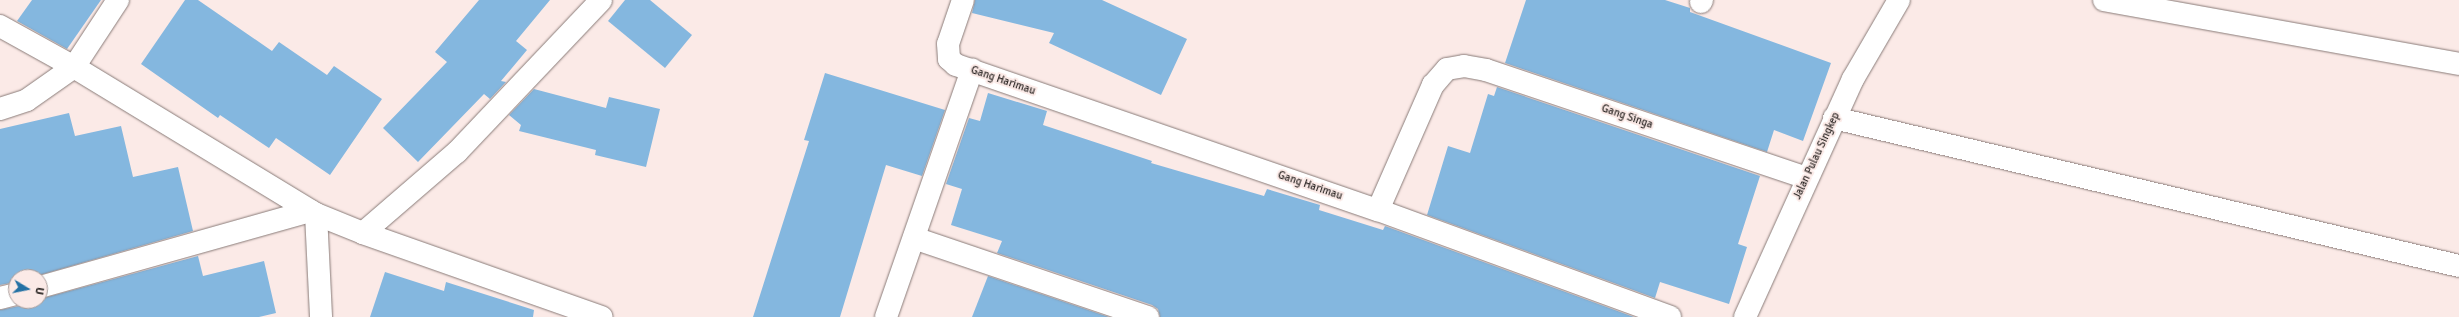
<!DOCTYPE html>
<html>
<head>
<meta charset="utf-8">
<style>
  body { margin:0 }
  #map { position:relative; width:2459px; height:317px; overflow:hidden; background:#fbeae7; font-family:Signika,sans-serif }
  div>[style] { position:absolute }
  .building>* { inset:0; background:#84b7df }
  .roads { filter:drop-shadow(0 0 1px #897b78) drop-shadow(0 0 1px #897b78) }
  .minor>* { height:22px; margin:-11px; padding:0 11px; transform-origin:11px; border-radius:11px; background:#fff }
  .tertiary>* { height:22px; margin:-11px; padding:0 11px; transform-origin:11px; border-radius:11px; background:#fff }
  span { translate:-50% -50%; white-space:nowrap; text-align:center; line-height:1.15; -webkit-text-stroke:4px #fbeae7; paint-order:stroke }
  .street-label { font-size:11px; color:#2c2725 }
  .north { position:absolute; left:8px; top:269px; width:40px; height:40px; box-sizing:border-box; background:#fbeae7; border:1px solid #a89c99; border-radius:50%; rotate:100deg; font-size:11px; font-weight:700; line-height:16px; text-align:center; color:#2c2725 }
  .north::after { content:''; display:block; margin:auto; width:14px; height:18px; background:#2471a4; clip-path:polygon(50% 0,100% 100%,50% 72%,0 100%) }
</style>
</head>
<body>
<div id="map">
  <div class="building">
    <i style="clip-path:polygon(32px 0,101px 0,67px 49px,17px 21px)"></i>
    <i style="clip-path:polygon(185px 0,198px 0,272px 51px,279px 42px,327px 75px,334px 66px,382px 99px,330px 175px,276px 138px,269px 148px,220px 115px,218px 118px,141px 64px)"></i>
    <i style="clip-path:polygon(479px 0,550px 0,516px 41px,527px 50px,501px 81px,506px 82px,490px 99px,484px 94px,418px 162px,383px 128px,447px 62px,435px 52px)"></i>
    <i style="clip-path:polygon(625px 0,650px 0,692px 35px,665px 68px,608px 21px)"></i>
    <i style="clip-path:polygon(975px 0,1102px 0,1187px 39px,1161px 95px,1049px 43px,1054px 33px,972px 13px)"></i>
    <i style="clip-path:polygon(1526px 0,1665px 0,1690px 8px,1690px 12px,1831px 63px,1803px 141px,1774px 130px,1767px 152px,1505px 63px)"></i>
    <i style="clip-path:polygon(825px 73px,945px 110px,922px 176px,886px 165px,840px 317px,753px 317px,809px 141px,804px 140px)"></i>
    <i style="clip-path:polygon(1497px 87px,1760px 176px,1738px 244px,1747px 247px,1729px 304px,1660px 282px,1655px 298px,1427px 215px,1448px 146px,1470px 153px,1488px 94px,1494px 96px)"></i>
    <i style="clip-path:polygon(534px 89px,606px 108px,609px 97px,660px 109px,646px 167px,595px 155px,596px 150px,519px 131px,521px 125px,509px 115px)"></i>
    <i style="clip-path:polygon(988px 93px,1047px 111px,1043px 125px,1152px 161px,1151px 163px,1264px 196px,1267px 189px,1320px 205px,1319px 210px,1383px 230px,1385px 226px,1634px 317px,1160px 317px,1158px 309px,1152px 305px,997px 253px,1002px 241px,951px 225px,962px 189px,946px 184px,969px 118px,980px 121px)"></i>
    <i style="clip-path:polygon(69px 113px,75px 136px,121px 126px,133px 177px,178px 167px,193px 231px,33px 277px,16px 277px,16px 282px,0 285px,0 129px)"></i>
    <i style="clip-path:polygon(198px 256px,203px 276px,264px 261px,276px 313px,259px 317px,0 317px,0 310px,19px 306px,26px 301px,40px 301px,40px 299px)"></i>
    <i style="clip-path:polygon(385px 272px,444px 291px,446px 282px,534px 310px,533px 317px,370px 317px)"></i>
    <i style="clip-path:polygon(988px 276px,1109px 317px,972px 317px)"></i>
  </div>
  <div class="roads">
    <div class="minor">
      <i style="left:963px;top:0;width:46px;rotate:108.8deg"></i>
      <i style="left:948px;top:44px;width:15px;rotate:86deg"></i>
      <i style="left:949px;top:59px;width:9px;rotate:41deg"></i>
      <i style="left:956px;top:65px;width:446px;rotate:19deg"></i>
      <i style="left:1378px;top:210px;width:311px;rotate:20.1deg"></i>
      <i style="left:2104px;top:0;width:361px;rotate:10.2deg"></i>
      <i style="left:1701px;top:2px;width:2px;rotate:-63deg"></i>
      <i style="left:0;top:26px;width:85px;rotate:29deg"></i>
      <i style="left:74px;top:67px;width:283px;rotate:31.3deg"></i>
      <i style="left:316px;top:214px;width:51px;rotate:22deg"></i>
      <i style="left:363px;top:233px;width:253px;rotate:19.4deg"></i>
      <i style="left:0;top:109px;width:28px;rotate:-18deg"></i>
      <i style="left:27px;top:100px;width:57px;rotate:-35.1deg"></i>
      <i style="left:74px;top:67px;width:80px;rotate:-56.7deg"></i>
      <i style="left:1834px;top:118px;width:642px;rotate:13.32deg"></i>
      <i style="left:1378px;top:210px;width:137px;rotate:-66.3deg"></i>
      <i style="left:1433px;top:85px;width:21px;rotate:-49deg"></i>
      <i style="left:1447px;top:69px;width:17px;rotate:-10deg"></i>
      <i style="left:1464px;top:66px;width:22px;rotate:10deg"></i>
      <i style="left:1486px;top:70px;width:338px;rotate:18.6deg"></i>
      <i style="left:316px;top:214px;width:103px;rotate:87.2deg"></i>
      <i style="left:363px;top:233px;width:124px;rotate:-40.8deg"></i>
      <i style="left:457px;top:152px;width:209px;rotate:-46.5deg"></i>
      <i style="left:914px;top:238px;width:247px;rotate:18.7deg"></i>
      <i style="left:40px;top:287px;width:281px;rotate:-15.7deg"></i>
      <i style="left:0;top:298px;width:16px;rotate:-14deg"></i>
      <i style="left:886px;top:317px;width:262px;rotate:-70.8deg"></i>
    </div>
    <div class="tertiary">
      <i style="left:1745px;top:317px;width:261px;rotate:-65.6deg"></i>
      <i style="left:1853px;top:79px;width:91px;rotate:-59.8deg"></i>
    </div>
  </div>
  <div class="street-label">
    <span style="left:1003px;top:81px;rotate:19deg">Gang Harimau</span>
    <span style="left:1627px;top:117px;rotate:19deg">Gang Singa</span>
    <span style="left:1817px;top:156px;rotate:-65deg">Jalan Pulau Singkep</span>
    <span style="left:1310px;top:186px;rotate:19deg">Gang Harimau</span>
  </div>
  <div class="north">U</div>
</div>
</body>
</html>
